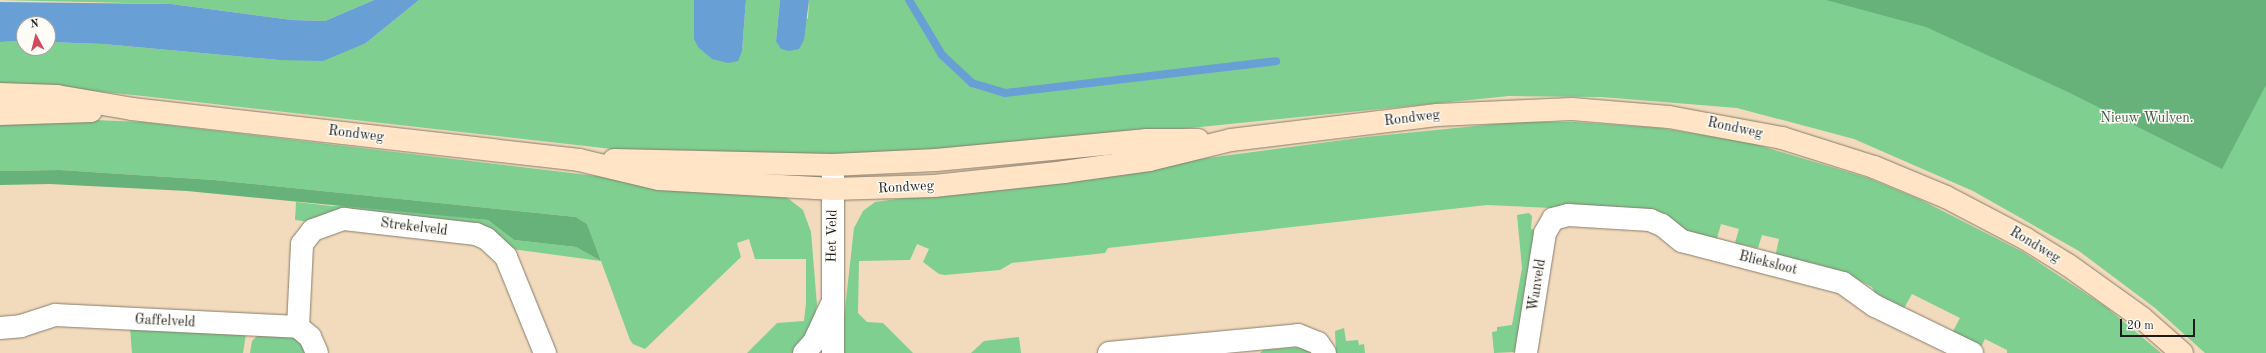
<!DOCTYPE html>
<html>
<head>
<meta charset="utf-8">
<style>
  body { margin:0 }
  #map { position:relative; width:2266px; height:353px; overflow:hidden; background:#f2dbbc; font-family:"Old Standard TT",serif }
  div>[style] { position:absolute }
  .green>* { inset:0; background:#7ecf90 }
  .forest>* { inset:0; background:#66b27a }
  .water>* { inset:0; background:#68a0d6 }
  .stream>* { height:8px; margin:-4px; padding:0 4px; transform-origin:4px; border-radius:4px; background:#68a0d6 }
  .roads { filter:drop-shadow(0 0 1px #877c6c) drop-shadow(0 0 1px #877c6c) }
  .minor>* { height:22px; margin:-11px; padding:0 11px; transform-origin:11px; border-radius:11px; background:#fff }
  .secondary>* { height:22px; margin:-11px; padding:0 11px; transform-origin:11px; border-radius:11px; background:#ffe4c6 }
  span { translate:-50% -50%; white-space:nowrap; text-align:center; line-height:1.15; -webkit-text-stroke:3px #fdfcf7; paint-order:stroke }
  .street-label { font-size:14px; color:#1c1c1c }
  .park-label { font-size:14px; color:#3e5b45 }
  .north { position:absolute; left:16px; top:16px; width:40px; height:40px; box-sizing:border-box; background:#fdfcf7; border:1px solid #a3a29f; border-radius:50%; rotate:353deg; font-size:11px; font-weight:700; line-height:16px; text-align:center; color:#1c1c1c }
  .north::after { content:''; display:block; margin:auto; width:14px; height:18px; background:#d1495b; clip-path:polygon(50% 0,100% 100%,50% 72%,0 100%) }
  .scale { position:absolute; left:2120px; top:319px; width:75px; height:18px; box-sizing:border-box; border:2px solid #1c1c1c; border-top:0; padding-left:5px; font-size:12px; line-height:14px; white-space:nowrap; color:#1c1c1c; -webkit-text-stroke:3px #fdfcf7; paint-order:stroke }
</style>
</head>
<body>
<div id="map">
  <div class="green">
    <i style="clip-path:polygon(0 0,374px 0,325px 21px,292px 20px,171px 4px)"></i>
    <i style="clip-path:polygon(419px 0,694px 0,694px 39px,742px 51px,746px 0,780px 0,776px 41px,808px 18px,809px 0,2266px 0,2266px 353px,2205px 353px,2155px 308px,2079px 251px,1973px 191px,1854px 139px,1737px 108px,1602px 97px,1509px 96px,1072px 140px,836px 158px,621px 150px,143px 96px,63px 88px,0 87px,0 42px,24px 41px,24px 48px,48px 48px,48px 42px,103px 44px,279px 60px,366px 43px)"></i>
    <i style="clip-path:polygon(71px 119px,142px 122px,705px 189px,785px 196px,803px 210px,811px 232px,817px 305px,813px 325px,794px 353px,747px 353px,777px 323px,804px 321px,806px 303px,806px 259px,755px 259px,749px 239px,737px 243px,741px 257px,645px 349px,633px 344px,630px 340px,601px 261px,295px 220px,296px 202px,332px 206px,355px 205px,488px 220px,514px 240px,576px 247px,601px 261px,587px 224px,576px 217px,214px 180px,60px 170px,0 171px,0 121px)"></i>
    <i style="clip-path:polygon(1516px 122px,1575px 122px,1660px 128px,1751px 143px,1868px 178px,1921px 200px,2023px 252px,2106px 307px,2161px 353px,2007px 353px,2007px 350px,1985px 339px,1979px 351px,1952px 333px,1960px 318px,1912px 294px,1903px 310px,1877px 297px,1872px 287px,1846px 274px,1775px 257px,1779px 239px,1762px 235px,1758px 248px,1735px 243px,1739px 229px,1721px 224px,1716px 242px,1679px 229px,1666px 214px,1658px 213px,1487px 205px,1108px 248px,1105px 253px,1012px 263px,1000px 270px,945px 275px,939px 274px,923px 262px,929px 249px,917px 244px,910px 260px,859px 261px,858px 313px,867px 322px,883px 323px,913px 353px,840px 353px,854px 228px,863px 211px,875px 202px,1366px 137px)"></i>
    <i style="clip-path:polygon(1529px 213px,1532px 216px,1531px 229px,1539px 231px,1515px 352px,1494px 353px,1492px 332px,1497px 331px,1497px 327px,1512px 325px,1522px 268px,1517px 215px)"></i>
    <i style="clip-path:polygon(130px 328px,246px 334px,243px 353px,132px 353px)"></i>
    <i style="clip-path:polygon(1344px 328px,1346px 341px,1358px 340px,1359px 345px,1364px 344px,1365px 353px,1336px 353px,1335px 331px)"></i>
    <i style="clip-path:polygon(258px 335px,293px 337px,301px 344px,306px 353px,250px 353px,252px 341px)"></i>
    <i style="clip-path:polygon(1019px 337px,1021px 353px,971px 353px,984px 341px)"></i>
    <i style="clip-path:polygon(1301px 347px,1313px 353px,1260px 353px,1263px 350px)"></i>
  </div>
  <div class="forest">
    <i style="clip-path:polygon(1826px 0,2266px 0,2266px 85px,2222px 169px,2068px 92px,1926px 27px)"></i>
    <i style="clip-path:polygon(60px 170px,214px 180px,576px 217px,587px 224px,601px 261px,576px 247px,514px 240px,488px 220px,187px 191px,50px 184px,0 185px,0 171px)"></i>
  </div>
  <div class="water">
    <i style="clip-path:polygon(374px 0,419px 0,366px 43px,323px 61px,279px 60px,103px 44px,48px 42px,48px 24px,24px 24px,24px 41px,0 42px,0 2px,171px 4px,292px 20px,325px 21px)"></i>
    <i style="clip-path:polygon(694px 0,746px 0,742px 51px,738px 61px,728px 63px,712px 59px,698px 47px,694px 39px)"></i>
    <i style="clip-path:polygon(780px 0,809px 0,804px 40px,799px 49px,789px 51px,781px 49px,776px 41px)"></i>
  </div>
  <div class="stream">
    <i style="left:909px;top:0;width:64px;rotate:59deg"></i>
    <i style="left:942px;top:55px;width:41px;rotate:43deg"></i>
    <i style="left:972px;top:83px;width:34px;rotate:17deg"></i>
    <i style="left:1005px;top:93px;width:273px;rotate:-6.7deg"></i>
  </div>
  <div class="roads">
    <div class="minor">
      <i style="left:833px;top:165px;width:188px;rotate:90deg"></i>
      <i style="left:298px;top:327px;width:83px;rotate:-87.2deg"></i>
      <i style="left:302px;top:244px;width:18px;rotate:-52deg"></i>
      <i style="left:313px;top:230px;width:33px;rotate:-20deg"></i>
      <i style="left:344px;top:219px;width:133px;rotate:6.5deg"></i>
      <i style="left:476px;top:234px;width:12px;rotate:24deg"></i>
      <i style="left:487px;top:239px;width:26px;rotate:43deg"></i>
      <i style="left:506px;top:257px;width:104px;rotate:67.9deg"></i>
      <i style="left:0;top:328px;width:21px;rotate:-5deg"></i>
      <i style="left:21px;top:326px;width:36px;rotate:-18deg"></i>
      <i style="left:55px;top:315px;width:243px;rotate:2.8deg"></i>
      <i style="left:298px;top:327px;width:16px;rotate:40deg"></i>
      <i style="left:310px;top:337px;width:17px;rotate:66deg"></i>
      <i style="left:804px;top:353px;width:15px;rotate:-48deg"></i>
      <i style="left:814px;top:342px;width:40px;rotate:-65deg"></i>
      <i style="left:1109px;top:353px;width:190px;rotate:-5.4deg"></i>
      <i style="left:1298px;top:335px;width:22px;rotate:22deg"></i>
      <i style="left:1318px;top:343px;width:12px;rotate:55deg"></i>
      <i style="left:1526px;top:353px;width:121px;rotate:-81deg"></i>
      <i style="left:1545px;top:233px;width:16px;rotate:-60deg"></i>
      <i style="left:1553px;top:219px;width:16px;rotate:-15deg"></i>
      <i style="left:1568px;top:215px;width:82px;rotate:3.5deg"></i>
      <i style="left:1650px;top:220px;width:13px;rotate:23deg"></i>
      <i style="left:1662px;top:225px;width:26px;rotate:39deg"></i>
      <i style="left:1682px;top:241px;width:166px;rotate:14.6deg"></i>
      <i style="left:1843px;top:283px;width:39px;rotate:36deg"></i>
      <i style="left:1875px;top:306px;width:108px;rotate:25.9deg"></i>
    </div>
    <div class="secondary">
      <i style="left:0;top:94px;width:57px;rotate:2deg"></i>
      <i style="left:57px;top:96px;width:76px;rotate:9.8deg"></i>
      <i style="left:132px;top:109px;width:450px;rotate:6.5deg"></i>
      <i style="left:579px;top:160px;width:82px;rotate:13.4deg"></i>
      <i style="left:659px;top:179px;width:174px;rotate:3.3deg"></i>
      <i style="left:833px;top:189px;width:101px;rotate:-1.7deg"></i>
      <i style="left:934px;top:186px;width:131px;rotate:-6.1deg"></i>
      <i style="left:1064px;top:172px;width:86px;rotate:-8deg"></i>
      <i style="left:1149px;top:160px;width:84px;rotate:-13.7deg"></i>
      <i style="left:1231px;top:140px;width:208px;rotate:-6.9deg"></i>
      <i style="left:1437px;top:115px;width:135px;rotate:-2.5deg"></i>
      <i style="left:1572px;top:109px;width:97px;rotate:4.7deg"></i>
      <i style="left:1669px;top:117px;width:115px;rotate:10.5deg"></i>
      <i style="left:1782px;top:138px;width:96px;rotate:17.5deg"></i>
      <i style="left:1874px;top:167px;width:78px;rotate:22.6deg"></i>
      <i style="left:1946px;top:197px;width:90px;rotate:27.7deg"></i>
      <i style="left:2026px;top:239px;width:49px;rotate:31.8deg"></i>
      <i style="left:2068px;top:265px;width:91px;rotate:35.6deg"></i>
      <i style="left:2142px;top:318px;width:53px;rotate:41.2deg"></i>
      <i style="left:0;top:114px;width:91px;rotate:-1.9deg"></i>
      <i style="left:614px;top:160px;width:219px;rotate:1.3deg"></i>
      <i style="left:833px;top:165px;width:103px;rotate:-2.8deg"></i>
      <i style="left:936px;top:160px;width:212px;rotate:-5.4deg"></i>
      <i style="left:1147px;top:140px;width:51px"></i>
    </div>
  </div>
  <div class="street-label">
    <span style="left:1412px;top:118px;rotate:-7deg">Rondweg</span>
    <span style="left:1735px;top:128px;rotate:12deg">Rondweg</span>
    <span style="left:356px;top:134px;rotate:7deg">Rondweg</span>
    <span style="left:906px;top:187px;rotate:-3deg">Rondweg</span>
    <span style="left:414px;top:227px;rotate:7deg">Strekelveld</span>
    <span style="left:832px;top:236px;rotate:-89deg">Het Veld</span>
    <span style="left:2035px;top:245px;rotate:31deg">Rondweg</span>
    <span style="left:1768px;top:263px;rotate:14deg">Blieksloot</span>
    <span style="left:1537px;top:285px;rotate:-81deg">Wanveld</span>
    <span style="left:165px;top:321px;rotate:3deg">Gaffelveld</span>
  </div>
  <div class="park-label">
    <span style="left:2147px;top:118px">Nieuw Wulven.</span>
  </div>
  <div class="north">N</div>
  <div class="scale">20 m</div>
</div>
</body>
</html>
